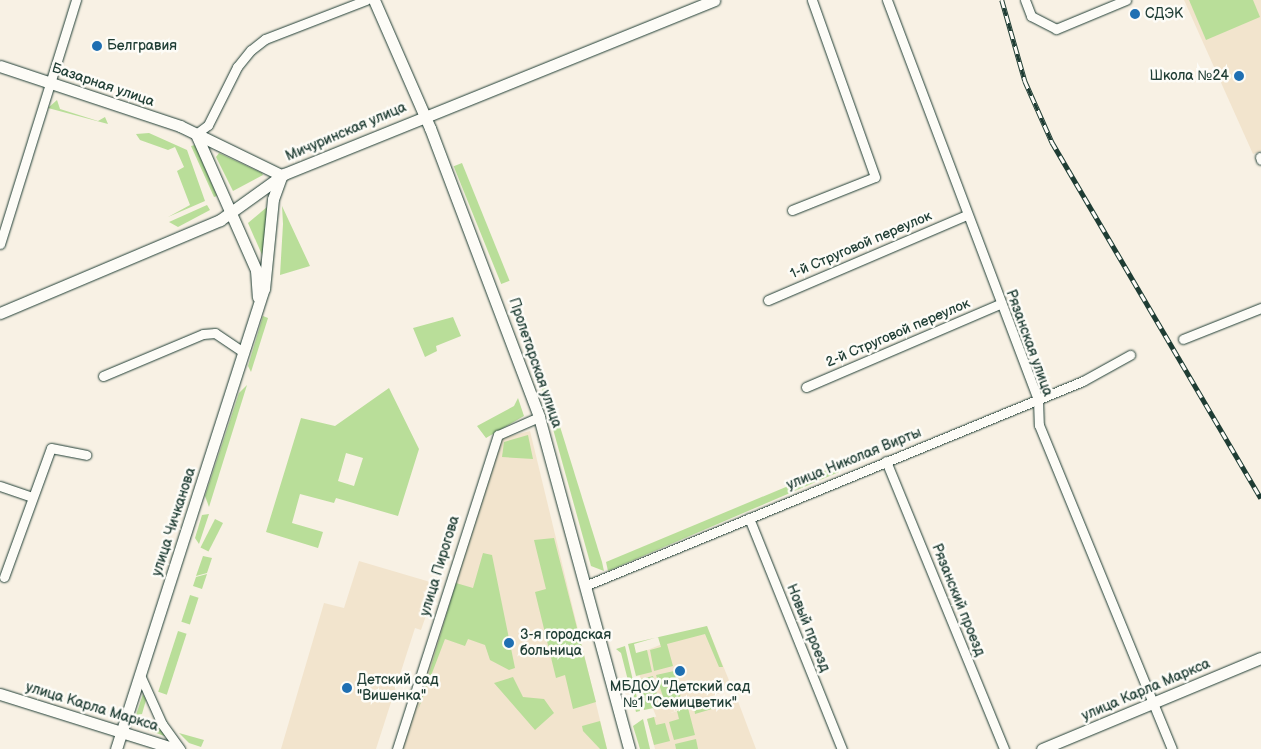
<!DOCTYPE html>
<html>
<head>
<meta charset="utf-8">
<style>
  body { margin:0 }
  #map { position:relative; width:1261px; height:749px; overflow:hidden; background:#f8f1e4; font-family:"Balsamiq Sans",sans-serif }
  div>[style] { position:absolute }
  .built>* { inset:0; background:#f2e4cd; transform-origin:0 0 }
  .green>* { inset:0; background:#b9de99; transform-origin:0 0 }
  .roads { filter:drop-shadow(0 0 1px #1f3d34) drop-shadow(0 0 1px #1f3d34) }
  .minor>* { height:9px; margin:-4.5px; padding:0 4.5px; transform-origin:4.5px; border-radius:4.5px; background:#fdfcf7 }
  .major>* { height:11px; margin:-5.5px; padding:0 5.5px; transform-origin:5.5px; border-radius:5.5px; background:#fdfcf7 }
  .rail>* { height:4.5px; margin-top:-2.25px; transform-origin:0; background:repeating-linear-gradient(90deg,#fdfcf7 0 8px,#1f3d34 0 16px); box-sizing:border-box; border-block:1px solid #1f3d34 }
  .dots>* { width:14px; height:14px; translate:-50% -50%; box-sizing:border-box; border:2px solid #fdfcf7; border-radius:50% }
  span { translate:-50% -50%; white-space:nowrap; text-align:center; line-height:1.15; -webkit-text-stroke:5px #fdfcf7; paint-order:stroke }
  .poi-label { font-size:14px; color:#1f3d34 }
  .left { translate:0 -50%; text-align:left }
  .right { translate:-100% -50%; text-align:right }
  .street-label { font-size:14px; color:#1f3d34 }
</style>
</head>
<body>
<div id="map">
  <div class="built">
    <i style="clip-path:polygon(1184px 0,1261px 0,1261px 151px,1253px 154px)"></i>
    <i style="clip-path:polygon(530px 431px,607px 749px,402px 749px,502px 438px)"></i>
    <i style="clip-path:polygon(359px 561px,437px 584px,421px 630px,415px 628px,376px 749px,281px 749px,324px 603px,344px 608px)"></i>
    <i style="left:707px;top:626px;width:67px;height:81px;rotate:68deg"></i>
    <i style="clip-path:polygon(736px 696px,756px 749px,655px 749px,647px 719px)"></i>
  </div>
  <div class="green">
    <i style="clip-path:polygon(1189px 0,1253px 0,1260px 17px,1206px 40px)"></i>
    <i style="clip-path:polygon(57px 100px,60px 109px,98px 121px,105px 117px,108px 124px,48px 108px)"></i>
    <i style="clip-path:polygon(149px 133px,187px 150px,205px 201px,168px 217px,190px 205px,177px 171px,184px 167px,175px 147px,168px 150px,140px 140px,136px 134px)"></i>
    <i style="clip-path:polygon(195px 145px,217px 196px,214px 197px,191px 146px)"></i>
    <i style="clip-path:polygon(219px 153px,262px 173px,263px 175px,233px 191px,216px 157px)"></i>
    <i style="left:462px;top:163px;width:127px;height:9px;rotate:68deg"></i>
    <i style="clip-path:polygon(207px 205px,210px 210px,178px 227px,169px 222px)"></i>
    <i style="clip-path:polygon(282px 206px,310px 266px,280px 275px,283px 224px)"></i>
    <i style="clip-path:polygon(267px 207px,263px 257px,248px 223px)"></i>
    <i style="clip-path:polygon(263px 316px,268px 318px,251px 372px,248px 366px)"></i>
    <i style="clip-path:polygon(453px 317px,461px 336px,436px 346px,437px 351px,425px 357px,413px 328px)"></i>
    <i style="clip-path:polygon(540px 362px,602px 562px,604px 571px,591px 566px,535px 364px)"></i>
    <i style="clip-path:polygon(247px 385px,209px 507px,205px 496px,239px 393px)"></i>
    <i style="clip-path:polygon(evenodd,389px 388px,419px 449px,398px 516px,336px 498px,334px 503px,300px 494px,292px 523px,323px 532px,318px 548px,266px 532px,301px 418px,335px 426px,389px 388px,346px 453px,363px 458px,354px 486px,338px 481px,346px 453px)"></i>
    <i style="clip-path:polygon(518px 398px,524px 416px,486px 438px,477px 426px,514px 406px)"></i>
    <i style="clip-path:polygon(528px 435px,533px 459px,502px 457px,504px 442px)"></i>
    <i style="clip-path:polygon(836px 466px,839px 472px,608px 571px,606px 562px)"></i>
    <i style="clip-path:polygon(209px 514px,199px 544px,195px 538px,202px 515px)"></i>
    <i style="left:215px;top:519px;width:9px;height:32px;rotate:27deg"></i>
    <i style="clip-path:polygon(554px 538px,596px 702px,573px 709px,565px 675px,556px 678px,535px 592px,546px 589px,534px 540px)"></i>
    <i style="clip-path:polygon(483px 553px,492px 555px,515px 668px,509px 670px,490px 660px,485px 645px,468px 639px,465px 646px,445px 639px,418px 710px,456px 583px,473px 588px)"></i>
    <i style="clip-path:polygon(203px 556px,212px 558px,207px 573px,196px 576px)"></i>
    <i style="clip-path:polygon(207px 574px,202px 589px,193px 586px,196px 577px)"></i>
    <i style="left:190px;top:595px;width:9px;height:28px;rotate:18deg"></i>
    <i style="clip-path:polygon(707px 626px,723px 667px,719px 667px,705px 634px,667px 644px,673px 666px,654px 671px,650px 650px,661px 647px,658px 637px,634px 644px,636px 653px,647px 650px,652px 672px,636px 676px,628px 644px)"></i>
    <i style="left:178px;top:631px;width:9px;height:64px;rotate:18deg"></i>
    <i style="clip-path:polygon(625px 646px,640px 711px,636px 712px,621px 653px,616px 649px)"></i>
    <i style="clip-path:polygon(674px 671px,682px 702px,644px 710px,637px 680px,653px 676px,657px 695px,651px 697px,653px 705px,665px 703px,656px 675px)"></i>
    <i style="clip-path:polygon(513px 677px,523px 697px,544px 699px,554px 713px,535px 730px,494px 683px)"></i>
    <i style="clip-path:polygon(143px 694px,146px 700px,142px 714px,136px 715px)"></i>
    <i style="clip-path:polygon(721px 700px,722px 706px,695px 714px,694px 707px)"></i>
    <i style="clip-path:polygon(688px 708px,695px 735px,674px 740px,669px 722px,679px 719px,677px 711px)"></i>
    <i style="clip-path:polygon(654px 717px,656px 725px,665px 723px,670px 741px,654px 745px,647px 719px)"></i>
    <i style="clip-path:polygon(643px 719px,650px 749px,640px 749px,633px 726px)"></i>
    <i style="clip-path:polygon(600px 721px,607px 749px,600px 749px,583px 731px,582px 726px)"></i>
    <i style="clip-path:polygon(147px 724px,166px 730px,170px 738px,145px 729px)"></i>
    <i style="clip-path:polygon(179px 733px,204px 740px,201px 747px,189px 743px)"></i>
    <i style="clip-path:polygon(696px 739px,698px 749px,676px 749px,675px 744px)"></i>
  </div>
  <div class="roads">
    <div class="minor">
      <i style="left:887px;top:0;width:428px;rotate:69.3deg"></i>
      <i style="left:1038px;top:400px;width:25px;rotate:88deg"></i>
      <i style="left:1039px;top:425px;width:350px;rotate:67.7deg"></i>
      <i style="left:1025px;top:0;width:17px;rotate:69deg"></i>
      <i style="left:1031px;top:16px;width:28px;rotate:27deg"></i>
      <i style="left:1056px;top:29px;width:76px;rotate:-22.5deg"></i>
      <i style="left:196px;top:134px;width:15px;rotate:-37deg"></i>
      <i style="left:208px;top:125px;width:65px;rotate:-63.4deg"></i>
      <i style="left:237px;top:67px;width:22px;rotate:-51deg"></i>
      <i style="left:251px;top:50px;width:18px;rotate:-38deg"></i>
      <i style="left:265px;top:39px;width:108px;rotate:-21.1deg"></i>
      <i style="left:1260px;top:157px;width:3px;rotate:72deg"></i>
      <i style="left:792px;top:210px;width:89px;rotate:-21.7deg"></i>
      <i style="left:875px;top:177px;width:188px;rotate:-109.6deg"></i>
      <i style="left:0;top:244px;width:256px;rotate:-72.7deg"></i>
      <i style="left:768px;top:300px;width:215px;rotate:-23.2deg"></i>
      <i style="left:1183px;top:339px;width:84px;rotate:-21.7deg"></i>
      <i style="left:103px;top:376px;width:108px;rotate:-22.8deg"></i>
      <i style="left:203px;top:334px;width:12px;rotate:-5deg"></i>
      <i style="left:215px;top:333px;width:34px;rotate:34deg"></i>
      <i style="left:806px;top:387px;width:211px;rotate:-23.2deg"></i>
      <i style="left:886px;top:461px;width:311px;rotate:67.7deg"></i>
      <i style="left:0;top:486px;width:34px;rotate:19deg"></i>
      <i style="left:749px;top:518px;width:249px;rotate:68.1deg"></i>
      <i style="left:4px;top:577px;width:137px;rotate:-70deg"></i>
      <i style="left:51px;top:448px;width:36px;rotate:11deg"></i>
      <i style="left:587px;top:585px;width:536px;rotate:-22.36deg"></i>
      <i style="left:1083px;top:381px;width:54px;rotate:-29deg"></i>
      <i style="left:140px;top:675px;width:54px;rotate:65.8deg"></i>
      <i style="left:162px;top:724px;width:31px;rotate:54deg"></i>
      <i style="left:397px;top:749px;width:330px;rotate:-72.2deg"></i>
      <i style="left:498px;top:435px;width:45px;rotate:-23.7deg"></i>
    </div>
    <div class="major">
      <i style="left:374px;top:0;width:140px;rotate:66.4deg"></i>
      <i style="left:430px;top:128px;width:309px;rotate:69.3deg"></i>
      <i style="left:539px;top:417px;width:344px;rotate:74.8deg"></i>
      <i style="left:0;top:66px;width:190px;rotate:18.4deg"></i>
      <i style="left:180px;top:126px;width:112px;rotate:25.9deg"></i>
      <i style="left:196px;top:134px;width:149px;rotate:66.2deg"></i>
      <i style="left:256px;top:270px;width:27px;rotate:86deg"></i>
      <i style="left:0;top:313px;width:239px;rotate:-22.9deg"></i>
      <i style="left:220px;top:220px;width:79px;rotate:-35.7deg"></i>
      <i style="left:284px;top:174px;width:464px;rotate:-22deg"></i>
      <i style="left:0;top:694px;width:184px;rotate:17.4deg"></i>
      <i style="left:116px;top:749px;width:483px;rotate:-72.2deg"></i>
      <i style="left:264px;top:289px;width:90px;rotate:-84.3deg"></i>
      <i style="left:273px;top:199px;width:23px;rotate:-70deg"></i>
      <i style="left:1042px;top:749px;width:237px;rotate:-22.6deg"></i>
    </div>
  </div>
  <div class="rail">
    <i style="left:1002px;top:0;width:84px;rotate:74.1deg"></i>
    <i style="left:1025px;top:81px;width:67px;rotate:66.1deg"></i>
    <i style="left:1052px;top:142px;width:413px;rotate:59.6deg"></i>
  </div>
  <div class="dots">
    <i style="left:1135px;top:14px;background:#1f6fb2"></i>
    <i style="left:97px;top:46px;background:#1f6fb2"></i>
    <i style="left:1239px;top:76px;background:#1f6fb2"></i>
    <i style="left:509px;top:643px;background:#1f6fb2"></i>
    <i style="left:680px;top:671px;background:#1f6fb2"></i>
    <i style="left:347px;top:688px;background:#1f6fb2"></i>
  </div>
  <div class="poi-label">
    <span class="left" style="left:1145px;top:14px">СДЭК</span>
    <span class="left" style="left:107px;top:46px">Белгравия</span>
    <span class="right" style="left:1229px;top:76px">Школа №24</span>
    <span class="left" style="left:520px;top:643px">3-я городская<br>больница</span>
    <span class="left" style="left:357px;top:688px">Детский сад<br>"Вишенка"</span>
    <span style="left:680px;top:695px">МБДОУ "Детский сад<br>№1 "Семицветик"</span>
  </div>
  <div class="street-label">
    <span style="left:103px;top:85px;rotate:19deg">Базарная улица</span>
    <span style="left:346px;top:132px;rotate:-23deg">Мичуринская улица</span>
    <span style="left:861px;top:245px;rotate:-23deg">1-й Струговой переулок</span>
    <span style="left:898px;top:333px;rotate:-23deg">2-й Струговой переулок</span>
    <span style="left:1029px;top:343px;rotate:70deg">Рязанская улица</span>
    <span style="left:535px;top:363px;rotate:71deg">Пролетарская улица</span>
    <span style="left:854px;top:459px;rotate:-22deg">улица Николая Вирты</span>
    <span style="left:174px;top:522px;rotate:-72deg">улица Чичканова</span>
    <span style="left:440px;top:566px;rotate:-73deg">улица Пирогова</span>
    <span style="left:958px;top:600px;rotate:68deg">Рязанский проезд</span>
    <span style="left:808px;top:628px;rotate:68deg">Новый проезд</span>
    <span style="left:1146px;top:690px;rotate:-23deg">улица Карла Маркса</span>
    <span style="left:92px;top:707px;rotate:17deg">улица Карла Маркса</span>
  </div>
</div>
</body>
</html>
